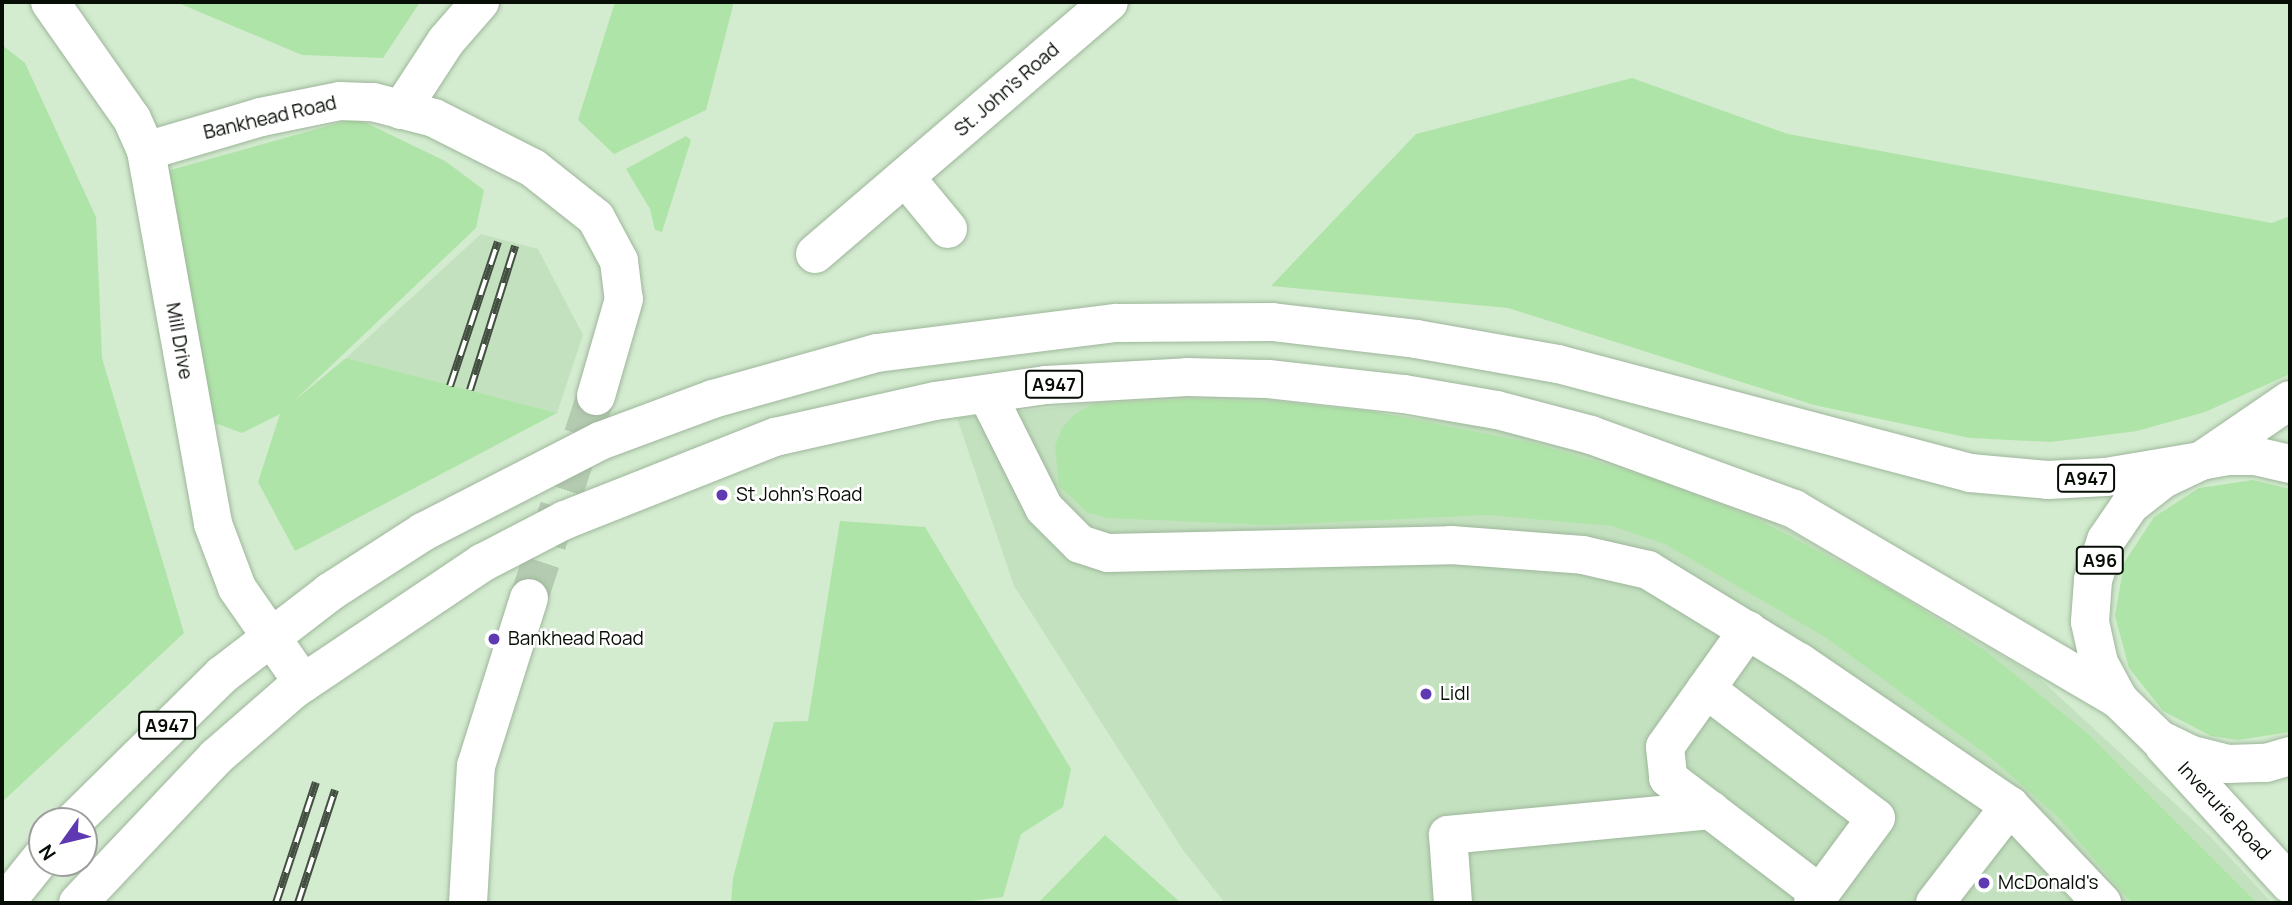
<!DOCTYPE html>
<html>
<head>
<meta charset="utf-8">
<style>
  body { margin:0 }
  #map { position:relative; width:2292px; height:905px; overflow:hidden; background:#d3ebcf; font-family:Manrope,sans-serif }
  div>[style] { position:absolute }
  .built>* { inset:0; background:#c3e1bf }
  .green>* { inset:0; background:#afe4a8 }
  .minor-tunnel>* { height:38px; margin-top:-19px; transform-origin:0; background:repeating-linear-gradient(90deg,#b4cab1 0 38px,transparent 0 57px) }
  .roads { filter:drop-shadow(0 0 2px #9eb69b) drop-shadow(0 0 2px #9eb69b) }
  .minor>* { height:38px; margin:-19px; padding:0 19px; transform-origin:19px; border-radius:19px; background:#fff }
  .major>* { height:38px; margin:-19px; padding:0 19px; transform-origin:19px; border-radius:19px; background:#fff }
  .rail>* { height:8px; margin-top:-4px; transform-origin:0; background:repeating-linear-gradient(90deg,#fff 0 16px,#434f41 0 32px); box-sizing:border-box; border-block:2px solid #434f41 }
  .dots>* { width:19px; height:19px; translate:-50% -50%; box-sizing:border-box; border:4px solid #fff; border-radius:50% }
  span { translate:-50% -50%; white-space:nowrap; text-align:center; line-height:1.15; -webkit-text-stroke:5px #fff; paint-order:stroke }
  .shield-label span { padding:2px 5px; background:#fff; border:2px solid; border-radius:5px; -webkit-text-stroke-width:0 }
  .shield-label { font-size:18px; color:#070e06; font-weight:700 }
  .street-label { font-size:19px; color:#070e06 }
  .poi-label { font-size:19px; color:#070e06 }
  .left { translate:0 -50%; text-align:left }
  .frame { position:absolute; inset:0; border:4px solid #070e06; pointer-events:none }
  .north { position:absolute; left:28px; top:807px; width:70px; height:70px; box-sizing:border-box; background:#fff; border:2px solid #9c9f9b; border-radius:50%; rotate:236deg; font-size:19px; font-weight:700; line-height:28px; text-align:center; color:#070e06 }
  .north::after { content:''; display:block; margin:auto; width:24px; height:32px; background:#5e39b1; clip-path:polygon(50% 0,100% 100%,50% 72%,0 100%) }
</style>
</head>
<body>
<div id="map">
  <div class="built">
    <i style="clip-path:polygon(481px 234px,538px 249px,583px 335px,557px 413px,346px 358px)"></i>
    <i style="clip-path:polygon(1203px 391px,1512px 430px,1739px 501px,2038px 677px,2210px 836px,2272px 903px,1225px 903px,1183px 850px,1014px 586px,957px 418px)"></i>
  </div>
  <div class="green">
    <i style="clip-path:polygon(176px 2px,420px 2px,383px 58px,302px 55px)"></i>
    <i style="clip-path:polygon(615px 2px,734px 2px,706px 110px,614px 154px,578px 120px)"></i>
    <i style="clip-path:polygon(2px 45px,25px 63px,96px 217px,102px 358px,184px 633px,2px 802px)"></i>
    <i style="clip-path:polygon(1632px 78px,1788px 134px,2272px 223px,2290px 216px,2290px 374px,2205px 412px,2137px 431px,2051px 442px,1970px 438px,1814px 405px,1508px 308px,1271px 286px,1416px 134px)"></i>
    <i style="clip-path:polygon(356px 118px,445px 161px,484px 190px,476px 228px,294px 401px,346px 358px,557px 413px,295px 551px,258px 482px,280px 414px,242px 433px,207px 420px,149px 176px)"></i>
    <i style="clip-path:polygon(686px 136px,691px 140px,662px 232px,655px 230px,650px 209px,626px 169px)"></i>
    <i style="clip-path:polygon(1193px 399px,1279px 402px,1370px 411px,1533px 443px,1651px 478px,1757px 519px,1893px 591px,1987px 652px,2087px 733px,2257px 903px,2132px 903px,2058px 817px,1990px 757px,1825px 637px,1665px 544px,1612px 526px,1489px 515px,1268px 525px,1108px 518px,1088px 513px,1059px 486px,1055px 446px,1062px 428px,1076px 413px,1094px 404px)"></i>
    <i style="clip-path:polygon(2253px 480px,2290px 489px,2290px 732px,2238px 740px,2211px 736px,2163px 711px,2129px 668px,2115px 616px,2124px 563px,2154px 517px,2199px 488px)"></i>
    <i style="clip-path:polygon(840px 521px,925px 527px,1071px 769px,1063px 807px,1021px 834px,1003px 897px,954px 903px,731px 903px,733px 878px,774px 722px,808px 721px)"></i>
    <i style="clip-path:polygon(1105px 835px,1181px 903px,1038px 903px)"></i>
  </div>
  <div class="minor-tunnel">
    <i style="left:529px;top:598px;width:213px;rotate:-71.7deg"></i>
  </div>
  <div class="roads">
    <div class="minor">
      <i style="left:50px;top:2px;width:143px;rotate:55deg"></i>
      <i style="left:132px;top:119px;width:35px;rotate:66deg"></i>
      <i style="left:146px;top:151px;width:379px;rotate:79.8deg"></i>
      <i style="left:213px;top:524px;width:68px;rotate:69.4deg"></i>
      <i style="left:237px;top:588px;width:116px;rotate:55.2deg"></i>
      <i style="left:401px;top:110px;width:82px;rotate:-56.9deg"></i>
      <i style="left:446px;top:41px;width:52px;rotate:-48.9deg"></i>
      <i style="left:146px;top:151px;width:120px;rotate:-16.5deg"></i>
      <i style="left:261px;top:117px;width:81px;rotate:-11.4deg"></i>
      <i style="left:340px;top:101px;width:33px;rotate:2deg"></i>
      <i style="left:373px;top:102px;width:63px;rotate:14.7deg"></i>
      <i style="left:434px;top:118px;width:111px;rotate:26.8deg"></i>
      <i style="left:533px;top:168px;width:80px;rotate:38.4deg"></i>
      <i style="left:596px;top:218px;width:49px;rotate:61.9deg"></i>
      <i style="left:619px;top:261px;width:38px;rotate:83deg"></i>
      <i style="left:624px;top:299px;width:101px;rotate:106.1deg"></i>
      <i style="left:906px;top:178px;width:66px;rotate:50.5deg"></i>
      <i style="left:815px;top:254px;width:387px;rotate:-40.6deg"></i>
      <i style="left:987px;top:394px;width:127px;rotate:63.4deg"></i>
      <i style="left:1044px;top:508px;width:51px;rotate:45deg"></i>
      <i style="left:1080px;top:544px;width:29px;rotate:18deg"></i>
      <i style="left:1108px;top:553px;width:343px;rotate:-1.3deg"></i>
      <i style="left:1451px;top:545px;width:132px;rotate:4.3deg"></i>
      <i style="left:1583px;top:555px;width:67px;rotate:13deg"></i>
      <i style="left:1648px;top:570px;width:177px;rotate:31.4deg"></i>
      <i style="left:1799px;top:662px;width:255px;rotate:34.3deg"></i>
      <i style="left:2010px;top:806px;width:134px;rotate:46.5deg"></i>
      <i style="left:1748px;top:630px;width:143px;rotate:125.4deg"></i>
      <i style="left:1665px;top:747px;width:31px;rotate:84deg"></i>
      <i style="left:1668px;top:778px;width:191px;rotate:37.3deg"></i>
      <i style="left:1706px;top:689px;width:213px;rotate:37.2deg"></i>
      <i style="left:1876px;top:818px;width:106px;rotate:126.5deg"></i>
      <i style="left:468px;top:903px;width:137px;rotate:-86.7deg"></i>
      <i style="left:476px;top:766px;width:176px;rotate:-72.5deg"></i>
      <i style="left:1453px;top:903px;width:68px;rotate:-94.2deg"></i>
      <i style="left:1448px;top:835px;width:264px;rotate:-5.4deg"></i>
      <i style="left:1935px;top:903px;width:123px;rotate:-52.3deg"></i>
    </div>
    <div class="major">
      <i style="left:2290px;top:464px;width:37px;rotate:-167deg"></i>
      <i style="left:2254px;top:456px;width:26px;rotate:180deg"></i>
      <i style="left:2228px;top:456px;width:27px;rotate:170deg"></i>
      <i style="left:2201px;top:461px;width:42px;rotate:154.7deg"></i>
      <i style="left:2163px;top:479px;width:42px;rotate:141.8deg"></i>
      <i style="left:2130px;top:505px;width:42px;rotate:124.4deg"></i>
      <i style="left:2106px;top:540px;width:42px;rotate:108deg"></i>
      <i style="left:2093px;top:580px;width:42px;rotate:94.1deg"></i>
      <i style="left:2090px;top:622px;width:42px;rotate:77.6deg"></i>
      <i style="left:2099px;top:663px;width:42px;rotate:61.6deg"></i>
      <i style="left:2119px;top:700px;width:56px;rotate:44.3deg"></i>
      <i style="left:2159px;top:739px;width:37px;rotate:26deg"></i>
      <i style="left:2192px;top:755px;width:37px;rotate:14deg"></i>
      <i style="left:2228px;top:764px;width:38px;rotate:-2deg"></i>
      <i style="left:2266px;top:763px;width:25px;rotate:-16deg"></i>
      <i style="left:2164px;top:746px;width:187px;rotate:47.6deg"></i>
      <i style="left:74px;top:821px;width:208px;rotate:-44.6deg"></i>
      <i style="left:222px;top:675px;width:136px;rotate:-37.5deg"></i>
      <i style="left:330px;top:592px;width:111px;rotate:-32.8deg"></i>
      <i style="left:423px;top:532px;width:199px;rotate:-27.2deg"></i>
      <i style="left:600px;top:441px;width:121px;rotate:-20.4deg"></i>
      <i style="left:713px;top:399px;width:170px;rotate:-15.7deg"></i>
      <i style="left:877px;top:353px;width:241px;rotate:-7.2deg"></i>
      <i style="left:1116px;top:323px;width:156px;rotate:-0.4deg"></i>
      <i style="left:1272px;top:322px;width:145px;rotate:6.7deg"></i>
      <i style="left:1416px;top:339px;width:144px;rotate:10deg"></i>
      <i style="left:1558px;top:364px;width:426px;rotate:14.8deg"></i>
      <i style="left:1970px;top:473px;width:78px;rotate:5.1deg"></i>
      <i style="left:2048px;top:480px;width:58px;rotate:-3deg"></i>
      <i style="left:2106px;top:477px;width:96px;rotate:-9.6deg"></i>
      <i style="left:2201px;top:461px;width:108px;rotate:-34.4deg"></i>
      <i style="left:5px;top:903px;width:59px;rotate:-51.2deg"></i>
      <i style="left:78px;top:903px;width:201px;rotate:-46.6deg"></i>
      <i style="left:216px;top:757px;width:102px;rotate:-41deg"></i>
      <i style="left:293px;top:690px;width:228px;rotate:-33.9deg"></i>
      <i style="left:482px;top:563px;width:93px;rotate:-27.4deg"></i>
      <i style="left:565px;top:520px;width:226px;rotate:-21.6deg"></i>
      <i style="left:775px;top:437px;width:164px;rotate:-12.7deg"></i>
      <i style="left:935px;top:401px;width:112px;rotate:-8.2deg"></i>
      <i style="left:1046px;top:385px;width:141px;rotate:-3.2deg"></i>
      <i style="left:1187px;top:377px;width:81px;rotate:1.4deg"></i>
      <i style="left:1268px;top:379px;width:137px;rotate:6.3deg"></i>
      <i style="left:1404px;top:394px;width:94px;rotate:9.8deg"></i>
      <i style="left:1497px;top:410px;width:97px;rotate:14.9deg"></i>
      <i style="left:1591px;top:435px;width:216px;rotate:20deg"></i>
      <i style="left:1794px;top:509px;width:377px;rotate:30.4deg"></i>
    </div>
  </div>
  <div class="rail">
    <i style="left:450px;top:386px;width:152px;rotate:-71.6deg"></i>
    <i style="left:470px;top:390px;width:151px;rotate:-72.6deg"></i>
    <i style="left:276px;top:903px;width:127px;rotate:-71.7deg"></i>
    <i style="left:298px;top:903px;width:119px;rotate:-71.9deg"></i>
  </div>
  <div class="dots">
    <i style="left:722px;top:495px;background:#5e39b1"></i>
    <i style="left:494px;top:639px;background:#5e39b1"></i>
    <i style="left:1426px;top:694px;background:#5e39b1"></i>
    <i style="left:1984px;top:883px;background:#5e39b1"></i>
  </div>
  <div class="shield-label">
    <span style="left:1054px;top:384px">A947</span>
    <span style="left:2086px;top:478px">A947</span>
    <span style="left:2100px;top:560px">A96</span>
    <span style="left:167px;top:725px">A947</span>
  </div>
  <div class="street-label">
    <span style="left:1007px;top:90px;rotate:-41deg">St. John's Road</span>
    <span style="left:270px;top:118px;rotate:-13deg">Bankhead Road</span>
    <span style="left:179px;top:341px;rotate:80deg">Mill Drive</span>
    <span style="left:2224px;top:811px;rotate:47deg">Inverurie Road</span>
  </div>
  <div class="poi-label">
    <span class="left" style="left:736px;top:495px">St John's Road</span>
    <span class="left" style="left:508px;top:639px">Bankhead Road</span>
    <span class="left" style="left:1440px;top:694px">Lidl</span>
    <span class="left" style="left:1998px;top:883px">McDonald's</span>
  </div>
  <div class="frame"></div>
  <div class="north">N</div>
</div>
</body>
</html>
